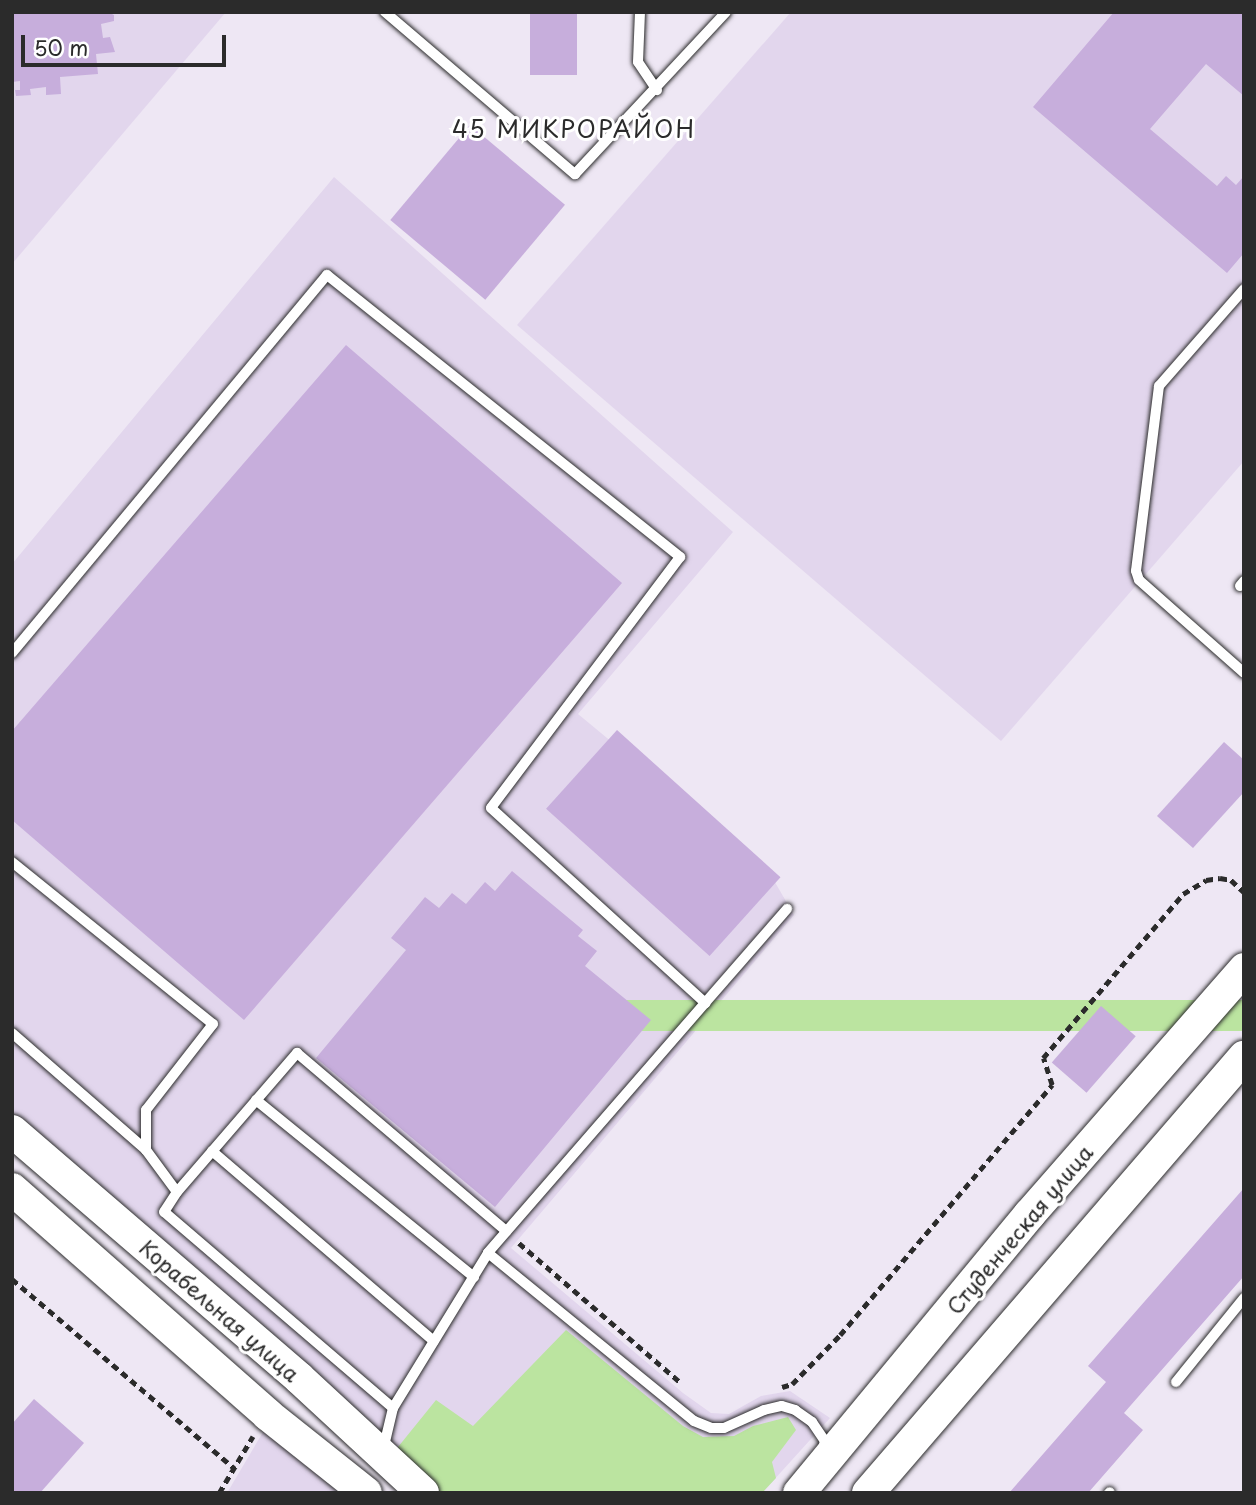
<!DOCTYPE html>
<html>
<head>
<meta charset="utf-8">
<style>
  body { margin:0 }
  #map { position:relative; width:1256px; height:1505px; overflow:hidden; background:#eee7f4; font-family:"Playpen Sans",sans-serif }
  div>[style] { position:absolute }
  .built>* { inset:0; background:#e2d6ed }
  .green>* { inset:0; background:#bbe4a0; transform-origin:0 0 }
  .building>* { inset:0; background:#c7aedc; transform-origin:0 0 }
  .path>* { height:4.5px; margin-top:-2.25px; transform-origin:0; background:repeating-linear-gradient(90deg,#2b2b2b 0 7px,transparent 0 12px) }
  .roads { filter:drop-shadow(0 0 2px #2b2b2b) drop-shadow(0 0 2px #2b2b2b) }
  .lane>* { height:10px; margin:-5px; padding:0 5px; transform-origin:5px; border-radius:5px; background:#fff }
  .secondary>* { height:32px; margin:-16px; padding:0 16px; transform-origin:16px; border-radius:16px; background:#fff }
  span { translate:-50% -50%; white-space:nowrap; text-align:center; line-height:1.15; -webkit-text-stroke:6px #fff; paint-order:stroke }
  .street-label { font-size:21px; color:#2b2b2b }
  .quarter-label { font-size:24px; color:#2b2b2b; letter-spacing:2px }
  .frame { position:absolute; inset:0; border:14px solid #2b2b2b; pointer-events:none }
  .scale { position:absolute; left:21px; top:35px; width:205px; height:32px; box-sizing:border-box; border:4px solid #2b2b2b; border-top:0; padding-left:9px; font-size:21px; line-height:24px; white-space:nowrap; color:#2b2b2b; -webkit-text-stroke:5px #fff; paint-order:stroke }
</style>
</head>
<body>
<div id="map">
  <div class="built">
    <i style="clip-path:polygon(12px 12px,226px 12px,12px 264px)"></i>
    <i style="clip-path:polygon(791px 12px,1244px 12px,1244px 461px,1001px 741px,517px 325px)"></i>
    <i style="clip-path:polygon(334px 177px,733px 532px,578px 714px,769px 872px,794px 915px,511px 1248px,683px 1393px,711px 1413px,729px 1414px,761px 1396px,790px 1391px,830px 1418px,762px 1493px,432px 1493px,12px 1119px,12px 564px)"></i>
    <i style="clip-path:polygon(266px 1427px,341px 1493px,227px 1493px)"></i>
  </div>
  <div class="green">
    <i style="left:1244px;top:1000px;width:31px;height:649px;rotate:90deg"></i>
    <i style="clip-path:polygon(566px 1330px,683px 1426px,703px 1437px,734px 1436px,753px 1426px,788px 1417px,796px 1430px,772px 1462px,776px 1478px,762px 1493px,432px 1493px,396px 1456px,398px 1447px,436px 1400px,473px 1426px)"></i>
  </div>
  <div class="building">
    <i style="clip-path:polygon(12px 12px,108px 12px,114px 15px,114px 21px,101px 24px,103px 38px,110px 37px,115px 52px,96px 54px,98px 74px,60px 77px,61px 94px,46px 95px,46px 87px,30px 89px,31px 95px,16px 96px,15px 90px,20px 90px,20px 81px,12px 82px)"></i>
    <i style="left:530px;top:12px;width:47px;height:63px"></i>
    <i style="clip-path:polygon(1114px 12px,1244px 12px,1244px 96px,1206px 64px,1150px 129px,1217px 186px,1226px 176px,1236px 185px,1244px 176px,1244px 253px,1227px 273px,1033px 107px)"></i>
    <i style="left:470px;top:125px;width:124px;height:124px;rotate:40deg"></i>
    <i style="clip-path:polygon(346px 345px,622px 583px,244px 1020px,12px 820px,12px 731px)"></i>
    <i style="left:617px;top:730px;width:220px;height:106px;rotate:42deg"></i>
    <i style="clip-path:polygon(1224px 742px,1244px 760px,1244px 792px,1193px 848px,1157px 816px)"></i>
    <i style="clip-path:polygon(512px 871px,583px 930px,578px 936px,597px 951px,585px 966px,651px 1020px,495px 1207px,316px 1058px,406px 950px,391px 938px,425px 897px,439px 908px,452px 893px,466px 904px,485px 882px,495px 891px)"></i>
    <i style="left:1101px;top:1006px;width:46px;height:75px;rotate:41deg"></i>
    <i style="clip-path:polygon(1244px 1188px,1244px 1276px,1124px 1413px,1143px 1430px,1088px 1493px,1009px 1493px,1106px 1382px,1088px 1366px)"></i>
    <i style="clip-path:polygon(34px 1399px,84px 1443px,40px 1493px,12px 1493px,12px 1424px)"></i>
  </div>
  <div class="path">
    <i style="left:519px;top:1243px;width:213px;rotate:40.8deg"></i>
    <i style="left:12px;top:1279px;width:292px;rotate:40.4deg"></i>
    <i style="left:782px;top:1387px;width:10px;rotate:-17deg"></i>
    <i style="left:792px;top:1384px;width:69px;rotate:-45.6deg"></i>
    <i style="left:840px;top:1335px;width:328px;rotate:-49.7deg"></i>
    <i style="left:1052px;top:1085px;width:28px;rotate:-108deg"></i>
    <i style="left:1043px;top:1058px;width:216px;rotate:-49.5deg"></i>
    <i style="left:1183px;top:894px;width:27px;rotate:-31deg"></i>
    <i style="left:1206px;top:880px;width:14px;rotate:-8deg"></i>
    <i style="left:1220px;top:878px;width:11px;rotate:10deg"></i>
    <i style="left:1231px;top:880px;width:18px;rotate:43deg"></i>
    <i style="left:219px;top:1493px;width:66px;rotate:-59.2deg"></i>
  </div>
  <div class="roads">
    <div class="lane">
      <i style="left:385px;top:12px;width:250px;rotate:40.5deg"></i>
      <i style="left:575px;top:174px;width:221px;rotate:-47deg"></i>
      <i style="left:640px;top:12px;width:50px;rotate:92.3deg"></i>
      <i style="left:638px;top:62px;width:34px;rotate:56deg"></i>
      <i style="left:1244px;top:289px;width:129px;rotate:131.2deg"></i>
      <i style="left:1159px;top:386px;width:186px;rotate:97.1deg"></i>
      <i style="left:1136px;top:571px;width:9px;rotate:72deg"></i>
      <i style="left:1139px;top:580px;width:140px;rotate:41.5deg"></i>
      <i style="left:1240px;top:586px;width:6px;rotate:-51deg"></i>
      <i style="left:12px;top:653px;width:492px;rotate:-50.2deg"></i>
      <i style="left:327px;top:275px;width:452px;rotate:38.6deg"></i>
      <i style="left:680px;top:557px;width:314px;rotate:127deg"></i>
      <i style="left:491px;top:808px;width:290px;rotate:42.3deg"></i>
      <i style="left:705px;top:1003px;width:331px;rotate:131deg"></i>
      <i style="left:488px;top:1253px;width:182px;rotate:121.5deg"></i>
      <i style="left:393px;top:1408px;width:301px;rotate:-139.4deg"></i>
      <i style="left:164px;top:1212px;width:24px;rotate:-57deg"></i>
      <i style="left:177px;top:1192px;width:184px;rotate:-49.2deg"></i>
      <i style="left:297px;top:1053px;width:275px;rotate:40.4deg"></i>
      <i style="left:12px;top:862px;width:258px;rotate:38.9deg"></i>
      <i style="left:213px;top:1024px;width:109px;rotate:127.9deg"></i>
      <i style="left:146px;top:1110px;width:40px;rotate:90deg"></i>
      <i style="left:146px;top:1150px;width:52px;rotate:53.6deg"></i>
      <i style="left:705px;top:1003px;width:125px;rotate:-48.9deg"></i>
      <i style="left:12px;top:1033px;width:178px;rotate:41.1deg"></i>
      <i style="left:256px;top:1100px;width:281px;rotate:39.1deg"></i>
      <i style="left:212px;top:1151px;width:292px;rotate:40.6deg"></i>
      <i style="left:488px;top:1253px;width:266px;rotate:39.2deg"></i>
      <i style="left:694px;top:1421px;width:18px;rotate:22deg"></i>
      <i style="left:711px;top:1428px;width:13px"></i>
      <i style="left:724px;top:1428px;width:44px;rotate:-24.2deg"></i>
      <i style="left:764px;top:1410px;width:18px;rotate:-13deg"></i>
      <i style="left:782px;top:1406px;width:14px;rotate:17deg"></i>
      <i style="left:795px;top:1410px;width:21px;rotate:35deg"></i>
      <i style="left:812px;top:1422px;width:23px;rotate:56deg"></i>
      <i style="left:825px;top:1441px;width:8px;rotate:104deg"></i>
      <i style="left:1176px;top:1382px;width:108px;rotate:-51deg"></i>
      <i style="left:383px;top:1450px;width:43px;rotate:-76.6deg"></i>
      <i style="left:1109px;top:1493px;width:1px;rotate:-45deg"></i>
    </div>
    <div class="secondary">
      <i style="left:12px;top:1131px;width:379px;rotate:40.7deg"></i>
      <i style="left:299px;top:1378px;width:169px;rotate:42.8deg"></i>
      <i style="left:12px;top:1189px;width:341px;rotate:41.4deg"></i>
      <i style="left:268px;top:1415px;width:125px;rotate:38.5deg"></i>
      <i style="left:799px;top:1493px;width:361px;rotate:-50.4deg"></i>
      <i style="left:1029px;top:1215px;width:327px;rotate:-48.8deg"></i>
      <i style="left:868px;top:1493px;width:576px;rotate:-49.23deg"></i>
    </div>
  </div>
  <div class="street-label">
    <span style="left:1019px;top:1229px;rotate:-50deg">Студенческая улица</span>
    <span style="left:220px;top:1310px;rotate:41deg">Корабельная улица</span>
  </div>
  <div class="quarter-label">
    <span style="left:574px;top:129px">45 МИКРОРАЙОН</span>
  </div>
  <div class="frame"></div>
  <div class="scale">50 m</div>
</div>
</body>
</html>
